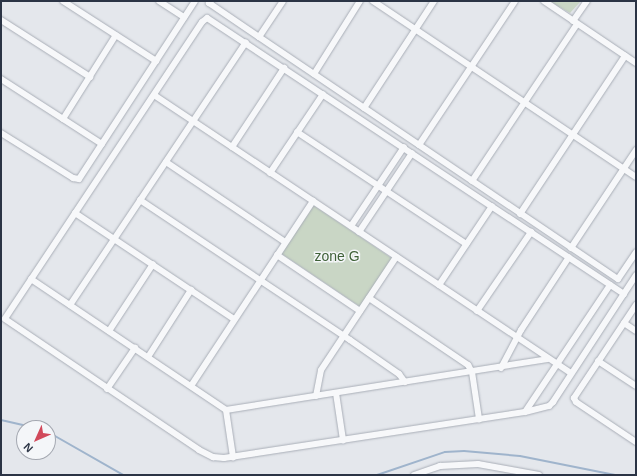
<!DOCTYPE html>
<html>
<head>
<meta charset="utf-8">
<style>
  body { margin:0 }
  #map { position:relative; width:637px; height:476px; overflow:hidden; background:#e4e7ec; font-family:Helvetica,sans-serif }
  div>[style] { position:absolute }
  .green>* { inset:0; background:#c9d6c5; transform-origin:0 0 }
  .stream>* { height:2px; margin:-1px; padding:0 1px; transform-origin:1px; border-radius:1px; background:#9fb4cc }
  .roads { filter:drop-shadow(0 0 1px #a9aeb7) drop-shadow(0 0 1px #a9aeb7) }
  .minor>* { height:6px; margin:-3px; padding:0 3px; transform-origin:3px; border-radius:3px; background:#f7f8fa }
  span { translate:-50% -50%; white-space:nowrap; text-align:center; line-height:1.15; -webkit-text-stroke:3px #f4f6f9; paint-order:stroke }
  .park-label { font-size:14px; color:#3f6138 }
  .frame { position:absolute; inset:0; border:2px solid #2b3445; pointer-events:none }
  .north { position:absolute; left:16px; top:420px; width:40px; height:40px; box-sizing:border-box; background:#f4f6f9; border:1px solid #a4a8b1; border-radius:50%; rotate:225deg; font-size:11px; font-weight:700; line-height:16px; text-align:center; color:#2b3445 }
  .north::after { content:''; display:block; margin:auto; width:14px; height:18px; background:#d1495b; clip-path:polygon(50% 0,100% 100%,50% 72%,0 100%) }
</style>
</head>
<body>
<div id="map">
  <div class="green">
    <i style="clip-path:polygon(549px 1px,581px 1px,570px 13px)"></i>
    <i style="left:313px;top:205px;width:96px;height:58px;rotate:34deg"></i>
  </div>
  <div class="stream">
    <i style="left:1px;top:420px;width:37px;rotate:13deg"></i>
    <i style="left:48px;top:432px;width:86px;rotate:29.8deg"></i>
    <i style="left:377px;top:475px;width:72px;rotate:-18.7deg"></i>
    <i style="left:445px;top:452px;width:19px;rotate:-3deg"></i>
    <i style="left:464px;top:451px;width:56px;rotate:5.1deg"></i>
    <i style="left:520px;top:456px;width:97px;rotate:11.3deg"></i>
  </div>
  <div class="roads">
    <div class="minor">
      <i style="left:63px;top:1px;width:111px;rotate:32.8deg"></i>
      <i style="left:159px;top:1px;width:30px;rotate:33deg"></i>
      <i style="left:211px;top:1px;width:3px;rotate:135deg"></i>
      <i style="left:209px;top:3px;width:60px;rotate:34.2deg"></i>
      <i style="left:259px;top:37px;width:433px;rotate:34deg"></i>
      <i style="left:618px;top:279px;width:32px;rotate:-56deg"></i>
      <i style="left:373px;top:1px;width:316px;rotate:33.8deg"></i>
      <i style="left:544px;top:1px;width:111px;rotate:34deg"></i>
      <i style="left:1px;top:20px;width:106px;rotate:32.6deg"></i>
      <i style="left:573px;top:21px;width:24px;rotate:-55deg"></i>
      <i style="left:259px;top:37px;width:43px;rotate:-56.3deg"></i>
      <i style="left:314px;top:74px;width:86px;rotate:-57.8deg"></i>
      <i style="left:1px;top:79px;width:120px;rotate:32.8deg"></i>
      <i style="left:154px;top:95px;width:501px;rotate:33.69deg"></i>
      <i style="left:364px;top:108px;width:128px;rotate:-56.8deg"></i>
      <i style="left:63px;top:119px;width:99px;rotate:-57.8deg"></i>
      <i style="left:297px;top:132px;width:203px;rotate:33.5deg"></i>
      <i style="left:1px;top:133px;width:85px;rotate:32deg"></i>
      <i style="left:73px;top:178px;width:6px;rotate:9deg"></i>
      <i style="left:79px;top:179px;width:212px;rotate:-56.9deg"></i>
      <i style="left:419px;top:145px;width:173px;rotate:-56.3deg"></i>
      <i style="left:232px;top:147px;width:95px;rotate:-56.6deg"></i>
      <i style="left:166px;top:162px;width:143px;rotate:33.9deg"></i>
      <i style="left:270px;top:173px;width:95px;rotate:-56.1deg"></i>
      <i style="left:472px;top:181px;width:189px;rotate:-56.2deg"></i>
      <i style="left:140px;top:200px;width:252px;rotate:33.7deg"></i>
      <i style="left:350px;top:340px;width:60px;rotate:34.8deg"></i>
      <i style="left:399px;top:374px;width:10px;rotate:53deg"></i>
      <i style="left:75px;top:213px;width:191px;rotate:33.7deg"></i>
      <i style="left:520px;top:214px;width:190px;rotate:-56.4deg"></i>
      <i style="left:351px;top:226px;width:95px;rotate:-56.1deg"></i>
      <i style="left:359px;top:232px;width:95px;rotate:-56.1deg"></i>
      <i style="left:571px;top:248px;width:118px;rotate:-56.4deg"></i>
      <i style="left:277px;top:255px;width:100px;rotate:34deg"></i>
      <i style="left:31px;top:279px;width:235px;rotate:33.9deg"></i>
      <i style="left:226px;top:410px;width:327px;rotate:-9deg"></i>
      <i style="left:439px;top:285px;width:95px;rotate:-56.1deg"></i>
      <i style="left:624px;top:294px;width:500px;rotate:-146.5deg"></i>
      <i style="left:207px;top:18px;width:6px;rotate:141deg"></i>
      <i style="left:202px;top:22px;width:356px;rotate:123.6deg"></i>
      <i style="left:5px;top:319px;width:234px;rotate:34deg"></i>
      <i style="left:199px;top:450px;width:16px;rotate:27deg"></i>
      <i style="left:213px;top:457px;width:11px;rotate:5deg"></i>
      <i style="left:224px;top:458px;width:304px;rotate:-8.7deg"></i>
      <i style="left:525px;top:412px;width:25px;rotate:-14deg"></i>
      <i style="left:549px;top:406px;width:6px;rotate:-45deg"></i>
      <i style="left:553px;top:402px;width:152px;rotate:-56.8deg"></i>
      <i style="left:369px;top:298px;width:120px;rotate:34.1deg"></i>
      <i style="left:468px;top:365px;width:8px;rotate:60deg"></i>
      <i style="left:472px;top:372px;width:48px;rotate:81.5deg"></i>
      <i style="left:70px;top:305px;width:316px;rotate:-56.2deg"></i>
      <i style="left:636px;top:305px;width:112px;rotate:123.7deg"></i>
      <i style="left:574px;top:398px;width:4px;rotate:63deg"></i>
      <i style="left:576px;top:402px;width:72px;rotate:33.7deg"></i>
      <i style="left:477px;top:311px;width:96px;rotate:-55.6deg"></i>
      <i style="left:624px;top:323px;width:14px;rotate:34deg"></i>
      <i style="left:109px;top:331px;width:80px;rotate:-56.7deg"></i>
      <i style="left:148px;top:357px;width:80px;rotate:-57.3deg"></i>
      <i style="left:598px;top:361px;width:45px;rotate:33.3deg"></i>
      <i style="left:501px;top:368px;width:43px;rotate:-62.2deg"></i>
      <i style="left:521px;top:330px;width:87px;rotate:-56.7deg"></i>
      <i style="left:191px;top:386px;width:222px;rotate:-56.6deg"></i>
      <i style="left:107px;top:389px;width:50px;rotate:-55.7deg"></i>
      <i style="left:336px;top:393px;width:48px;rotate:81.5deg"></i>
      <i style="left:316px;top:396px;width:26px;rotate:-79deg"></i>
      <i style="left:321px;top:370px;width:136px;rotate:-56.4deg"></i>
      <i style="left:226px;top:410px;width:48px;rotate:81.5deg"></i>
      <i style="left:525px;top:412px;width:153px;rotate:-56.2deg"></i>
      <i style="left:414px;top:475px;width:28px;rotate:-19deg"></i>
      <i style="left:440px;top:466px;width:38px;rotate:-3deg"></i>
      <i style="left:478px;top:464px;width:62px;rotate:10.2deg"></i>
    </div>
  </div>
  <div class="park-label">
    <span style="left:337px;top:256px">zone G</span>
  </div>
  <div class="frame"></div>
  <div class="north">N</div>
</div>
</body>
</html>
